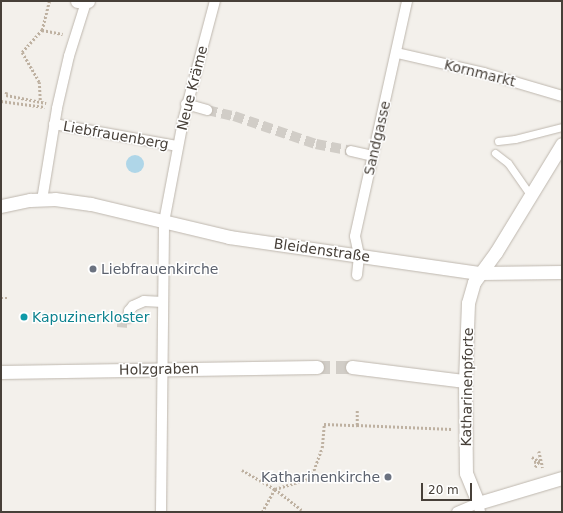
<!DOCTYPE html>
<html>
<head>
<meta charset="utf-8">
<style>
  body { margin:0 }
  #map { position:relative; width:563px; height:513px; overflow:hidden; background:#f3f0eb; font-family:"DejaVu Sans",sans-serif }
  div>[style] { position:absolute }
  .water>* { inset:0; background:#afd6e8 }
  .round { border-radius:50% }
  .pedestrian-tunnel>* { height:10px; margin-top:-5px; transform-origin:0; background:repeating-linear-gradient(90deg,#d1cdc7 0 10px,transparent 0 15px) }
  .minor-tunnel>* { height:13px; margin-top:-6.5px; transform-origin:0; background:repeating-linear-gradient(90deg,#d1cdc7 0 13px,transparent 0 19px) }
  .path>* { height:2.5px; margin-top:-1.25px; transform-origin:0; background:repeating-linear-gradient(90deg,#beb1a1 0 2px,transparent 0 4px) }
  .roads { filter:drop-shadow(0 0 1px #beb7ae) drop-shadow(0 0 1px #beb7ae) }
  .service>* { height:7px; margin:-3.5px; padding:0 3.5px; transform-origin:3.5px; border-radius:3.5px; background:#fff }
  .pedestrian>* { height:10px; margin:-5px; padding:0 5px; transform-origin:5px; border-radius:5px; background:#fff }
  .minor>* { height:13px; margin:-6.5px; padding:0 6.5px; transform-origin:6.5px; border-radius:6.5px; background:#fff }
  .dots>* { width:11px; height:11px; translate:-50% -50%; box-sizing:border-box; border:2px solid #fff; border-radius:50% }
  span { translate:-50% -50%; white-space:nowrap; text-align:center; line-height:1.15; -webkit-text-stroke:3px #fff; paint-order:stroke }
  .street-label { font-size:14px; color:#474039 }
  .worship-label { font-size:14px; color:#5b616d }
  .left { translate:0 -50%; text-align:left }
  .right { translate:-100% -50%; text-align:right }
  .culture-label { font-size:14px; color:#0d838f }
  .frame { position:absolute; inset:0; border:2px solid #474039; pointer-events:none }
  .scale { position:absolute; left:421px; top:483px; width:51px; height:18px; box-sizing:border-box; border:2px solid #474039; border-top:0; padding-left:5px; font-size:12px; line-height:14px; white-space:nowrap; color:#474039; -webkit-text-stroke:3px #fff; paint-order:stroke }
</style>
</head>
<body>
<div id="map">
  <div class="water">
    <i class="round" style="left:126px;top:155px;width:18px;height:18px"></i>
  </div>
  <div class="pedestrian-tunnel">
    <i style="left:207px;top:110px;width:28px;rotate:13deg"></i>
    <i style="left:234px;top:116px;width:87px;rotate:18.9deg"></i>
    <i style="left:316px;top:144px;width:36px;rotate:11deg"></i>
    <i style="left:117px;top:322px;width:12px;rotate:5deg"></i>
    <i style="left:129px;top:323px;width:5px;rotate:-101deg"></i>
  </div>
  <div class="minor-tunnel">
    <i style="left:317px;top:367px;width:35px"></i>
  </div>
  <div class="path">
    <i style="left:42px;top:30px;width:21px;rotate:11deg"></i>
    <i style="left:7px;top:92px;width:3px;rotate:108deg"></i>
    <i style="left:6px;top:95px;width:41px;rotate:11.3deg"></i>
    <i style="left:40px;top:100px;width:18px;rotate:-93deg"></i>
    <i style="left:39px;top:82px;width:34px;rotate:-120deg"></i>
    <i style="left:22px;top:52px;width:30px;rotate:-48deg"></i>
    <i style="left:42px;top:30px;width:30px;rotate:-76deg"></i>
    <i style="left:1px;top:101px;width:44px;rotate:7.8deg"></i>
    <i style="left:1px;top:298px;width:7px"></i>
    <i style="left:357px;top:425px;width:95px;rotate:2.4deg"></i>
    <i style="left:539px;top:451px;width:17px;rotate:77deg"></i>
    <i style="left:532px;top:457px;width:8px;rotate:30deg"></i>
    <i style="left:534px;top:462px;width:7px;rotate:-8deg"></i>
    <i style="left:535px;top:467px;width:7px;rotate:-56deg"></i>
    <i style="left:242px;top:470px;width:38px;rotate:30deg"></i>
    <i style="left:275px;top:489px;width:34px;rotate:38deg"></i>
    <i style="left:262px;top:512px;width:26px;rotate:-61deg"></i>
    <i style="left:275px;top:489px;width:38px;rotate:-17deg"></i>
    <i style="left:311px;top:478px;width:32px;rotate:-70deg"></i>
    <i style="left:322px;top:448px;width:24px;rotate:-85deg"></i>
    <i style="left:324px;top:424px;width:33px;rotate:2deg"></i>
    <i style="left:357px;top:425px;width:15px;rotate:-90deg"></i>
    <i style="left:301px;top:512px;width:2px"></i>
  </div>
  <div class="roads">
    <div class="service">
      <i style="left:498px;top:141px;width:17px;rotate:-7deg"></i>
      <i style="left:515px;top:139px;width:49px;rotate:-14.3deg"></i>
      <i style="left:495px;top:153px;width:16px;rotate:38deg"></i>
      <i style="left:508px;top:163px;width:39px;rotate:55deg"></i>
    </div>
    <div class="pedestrian">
      <i style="left:397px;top:53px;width:89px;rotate:12.9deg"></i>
      <i style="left:484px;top:73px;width:81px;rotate:16.4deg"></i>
      <i style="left:186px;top:104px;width:22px;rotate:16deg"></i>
      <i style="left:54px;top:124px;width:126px;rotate:10.1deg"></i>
      <i style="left:351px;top:151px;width:22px;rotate:13deg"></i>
      <i style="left:42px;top:200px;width:93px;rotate:-80.7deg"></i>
      <i style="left:57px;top:108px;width:53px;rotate:-77deg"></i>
      <i style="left:69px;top:56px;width:57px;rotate:-72.5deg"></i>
      <i style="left:357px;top:275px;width:20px;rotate:-84deg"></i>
      <i style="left:359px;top:255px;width:19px;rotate:-102deg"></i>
      <i style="left:355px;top:236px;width:241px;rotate:-77.5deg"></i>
      <i style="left:128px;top:318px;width:7px;rotate:-82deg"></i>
      <i style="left:129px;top:311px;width:6px;rotate:-51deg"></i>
      <i style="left:133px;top:306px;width:12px;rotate:-24deg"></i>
      <i style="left:144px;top:301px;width:19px;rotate:3deg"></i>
      <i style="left:161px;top:512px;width:290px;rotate:-89.4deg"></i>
      <i style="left:164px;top:222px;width:103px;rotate:-79.3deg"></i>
      <i style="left:183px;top:121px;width:124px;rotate:-75.1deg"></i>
      <i style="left:457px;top:512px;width:23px;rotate:-23deg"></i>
      <i style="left:478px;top:503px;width:9px;rotate:77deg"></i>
    </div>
    <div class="minor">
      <i style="left:77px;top:1px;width:11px"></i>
      <i style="left:562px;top:144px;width:127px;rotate:121.4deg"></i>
      <i style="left:496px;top:252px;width:37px;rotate:126deg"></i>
      <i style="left:474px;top:282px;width:22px;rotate:106deg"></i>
      <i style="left:468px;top:303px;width:78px;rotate:92.2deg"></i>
      <i style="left:465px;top:381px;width:92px;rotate:89.4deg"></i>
      <i style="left:466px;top:473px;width:32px;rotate:68deg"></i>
      <i style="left:478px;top:503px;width:88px;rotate:-16.6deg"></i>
      <i style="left:1px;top:206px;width:30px;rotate:-12deg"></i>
      <i style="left:30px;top:200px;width:25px;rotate:-2deg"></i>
      <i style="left:55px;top:199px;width:36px;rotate:8deg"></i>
      <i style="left:91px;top:204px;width:142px;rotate:13.4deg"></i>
      <i style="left:229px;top:237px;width:254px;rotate:8.2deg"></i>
      <i style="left:480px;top:273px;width:82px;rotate:-0.7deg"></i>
      <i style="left:352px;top:367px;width:114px;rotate:7.1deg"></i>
      <i style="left:1px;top:372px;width:316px;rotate:-0.9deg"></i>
    </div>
  </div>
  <div class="dots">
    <i style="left:93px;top:269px;background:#6b7280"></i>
    <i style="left:24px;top:317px;background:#0f9aa8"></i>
    <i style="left:388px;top:477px;background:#6b7280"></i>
  </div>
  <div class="street-label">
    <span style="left:480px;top:73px;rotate:14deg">Kornmarkt</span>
    <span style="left:192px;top:88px;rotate:-76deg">Neue Kräme</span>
    <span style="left:116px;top:135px;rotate:10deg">Liebfrauenberg</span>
    <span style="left:377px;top:138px;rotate:-77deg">Sandgasse</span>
    <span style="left:322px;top:250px;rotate:8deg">Bleidenstraße</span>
    <span style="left:159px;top:369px;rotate:-1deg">Holzgraben</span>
    <span style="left:467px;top:387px;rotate:-89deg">Katharinenpforte</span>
  </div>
  <div class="worship-label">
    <span class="left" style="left:101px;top:269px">Liebfrauenkirche</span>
    <span class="right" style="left:380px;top:477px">Katharinenkirche</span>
  </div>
  <div class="culture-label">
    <span class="left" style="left:32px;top:317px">Kapuzinerkloster</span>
  </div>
  <div class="frame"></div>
  <div class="scale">20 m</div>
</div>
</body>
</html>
